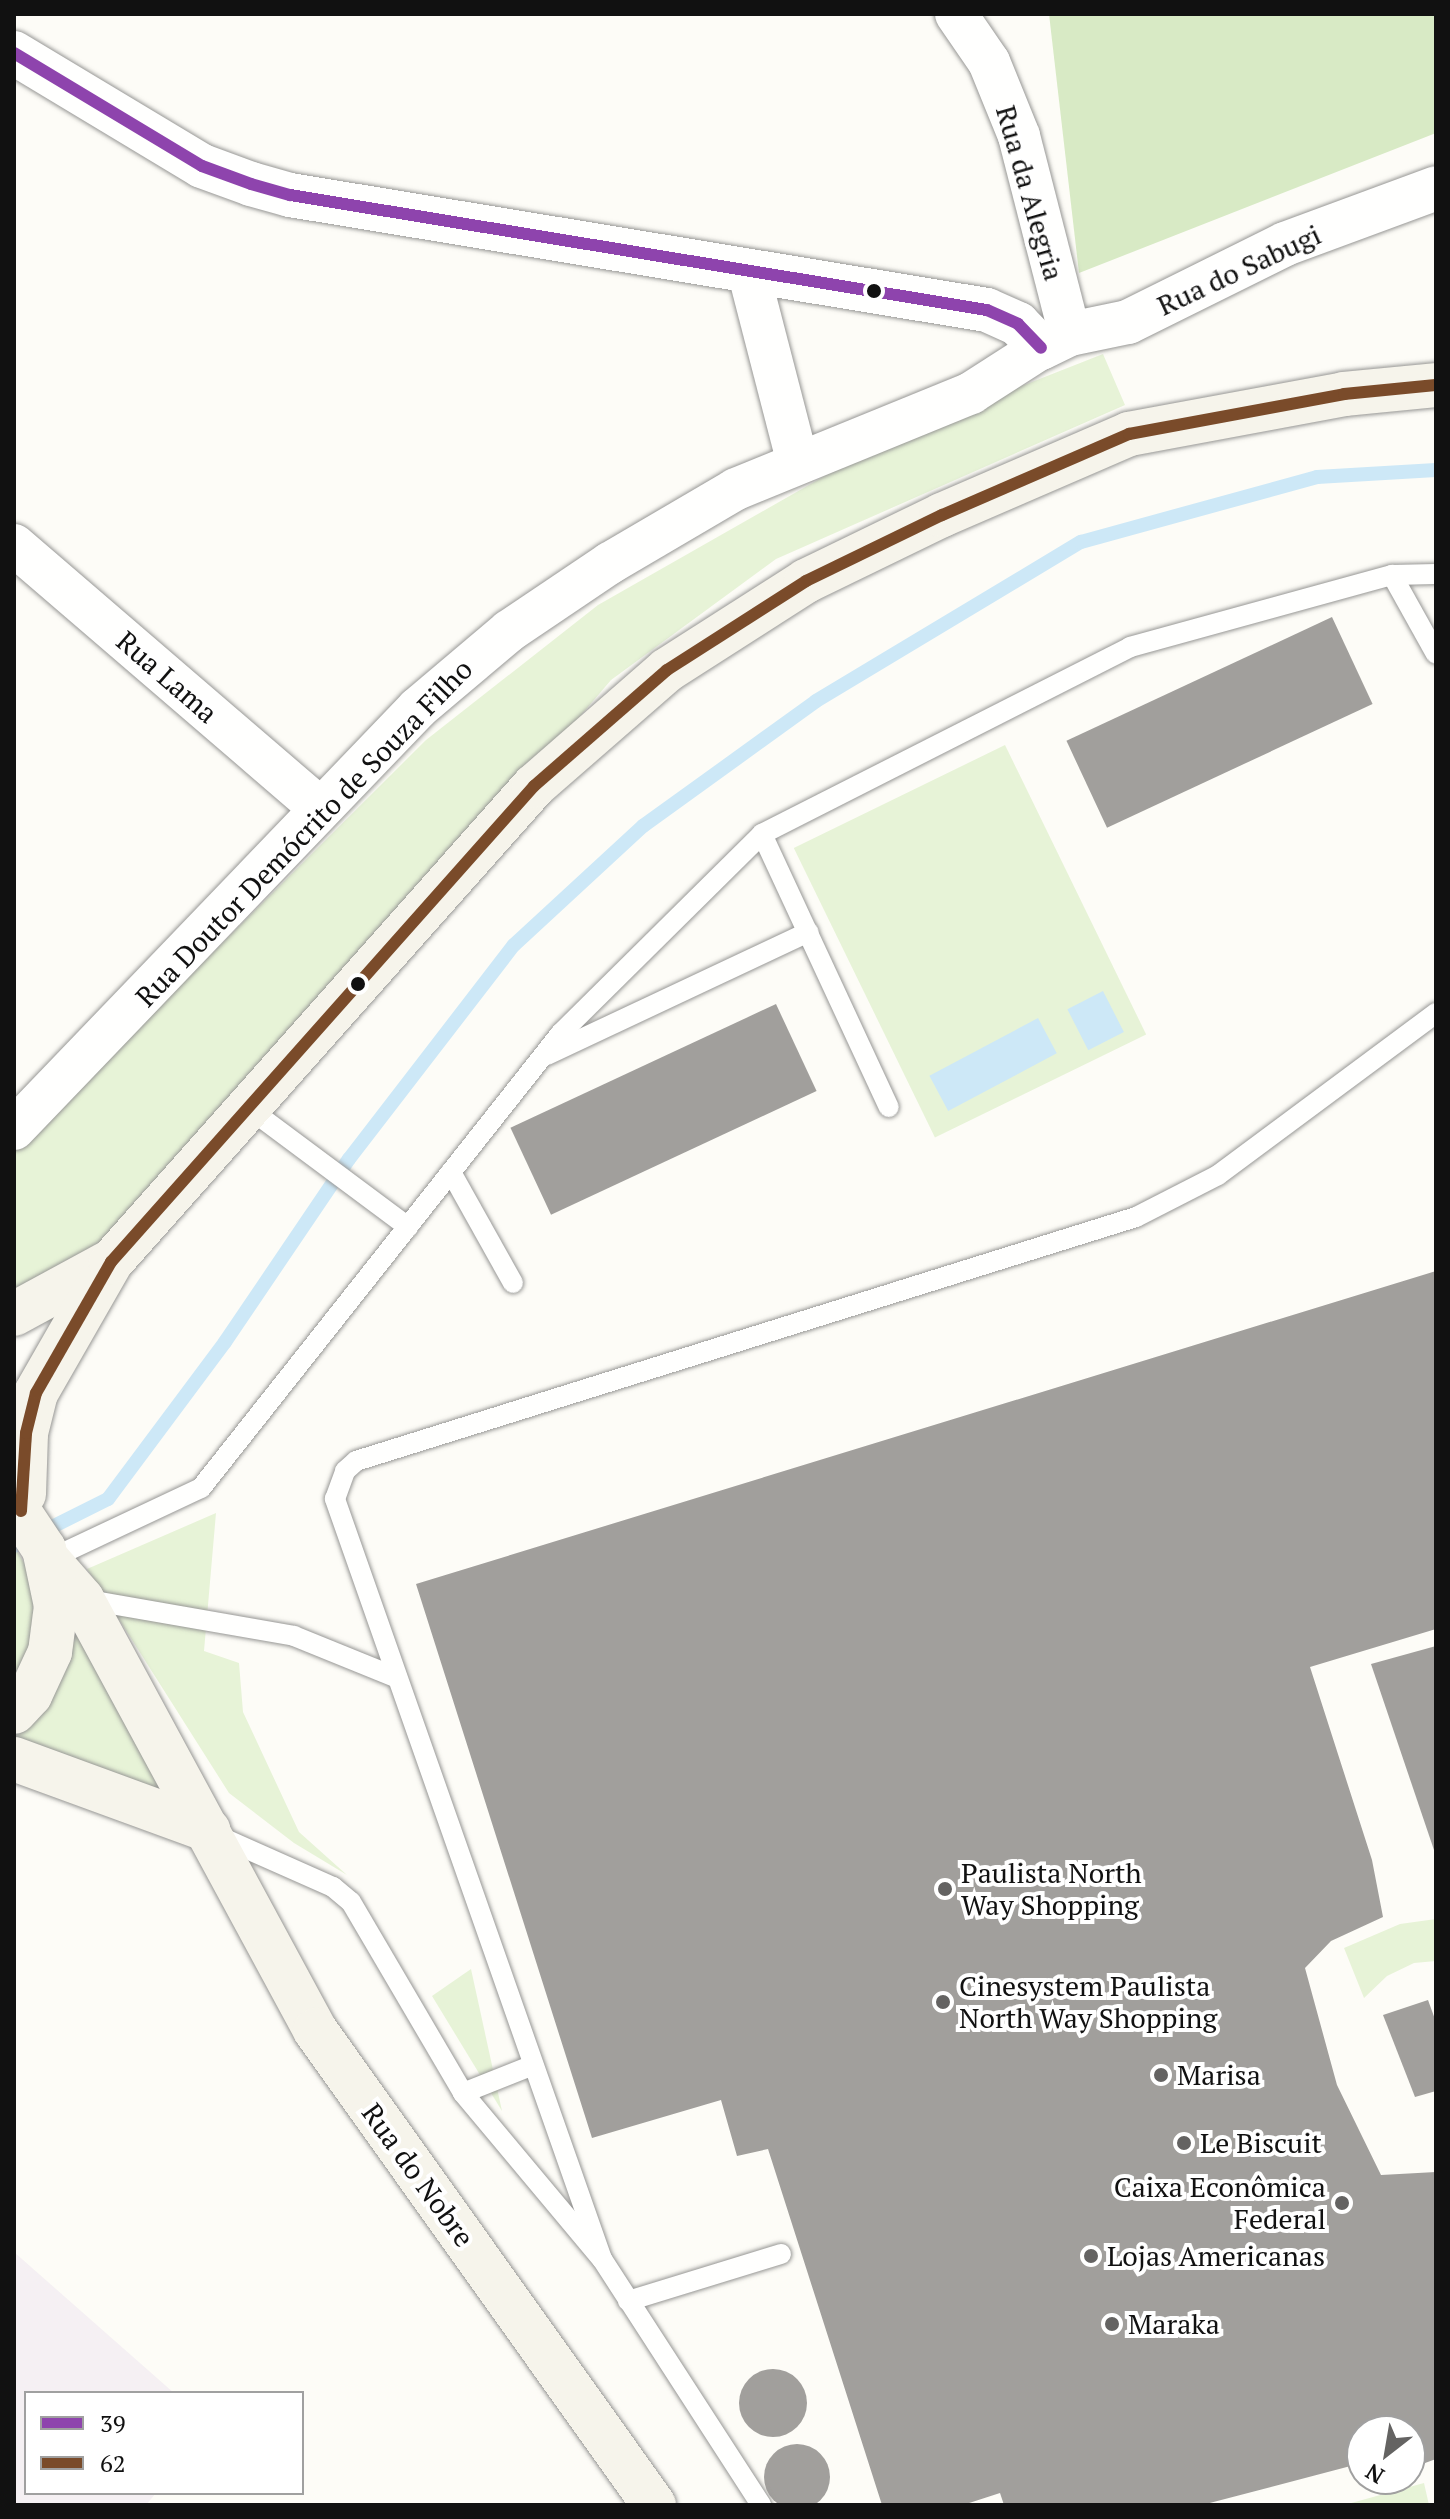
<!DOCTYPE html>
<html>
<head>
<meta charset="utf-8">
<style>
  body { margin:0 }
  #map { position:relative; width:1450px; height:2519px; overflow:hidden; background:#fdfcf7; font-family:"PT Serif",serif }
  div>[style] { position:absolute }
  .industrial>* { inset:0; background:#f5f0f3 }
  .green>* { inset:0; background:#e7f3d7; transform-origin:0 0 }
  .forest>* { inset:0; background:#d8eac5 }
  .water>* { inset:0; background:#cde8f7; transform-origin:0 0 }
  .stream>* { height:14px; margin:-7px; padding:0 7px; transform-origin:7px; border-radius:7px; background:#cde8f7 }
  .building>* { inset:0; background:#a19f9c; transform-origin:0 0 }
  .round { border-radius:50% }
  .roads { filter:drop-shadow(0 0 2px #979795) drop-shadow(0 0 2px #979795) }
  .service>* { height:20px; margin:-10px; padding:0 10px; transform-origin:10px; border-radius:10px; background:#fffffe }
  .minor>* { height:42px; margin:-21px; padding:0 21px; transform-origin:21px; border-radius:21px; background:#fffffe }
  .tertiary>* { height:44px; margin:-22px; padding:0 22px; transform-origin:22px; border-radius:22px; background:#fffffe }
  .secondary>* { height:44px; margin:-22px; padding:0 22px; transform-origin:22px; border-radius:22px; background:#f6f4eb }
  .bus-1>* { height:12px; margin:-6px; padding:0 6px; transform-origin:6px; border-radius:6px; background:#8e44ad }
  .bus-2>* { height:12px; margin:-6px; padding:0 6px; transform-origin:6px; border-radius:6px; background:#7a4b2a }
  .dots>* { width:22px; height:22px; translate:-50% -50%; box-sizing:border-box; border:4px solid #fff; border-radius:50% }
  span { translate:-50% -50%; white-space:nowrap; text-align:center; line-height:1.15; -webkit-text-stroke:8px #fff; paint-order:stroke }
  .street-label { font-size:28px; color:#111 }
  .poi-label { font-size:28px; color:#111 }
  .left { translate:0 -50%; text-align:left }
  .right { translate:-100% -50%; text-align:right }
  .frame { position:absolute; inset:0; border:16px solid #111; pointer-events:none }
  .legend { position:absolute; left:24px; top:2391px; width:280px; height:104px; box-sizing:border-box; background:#fff; border:2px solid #a0a0a0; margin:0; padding:10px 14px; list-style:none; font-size:24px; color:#111 }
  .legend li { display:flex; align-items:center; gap:16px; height:40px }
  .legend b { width:40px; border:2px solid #a0a0a0 }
  .north { position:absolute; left:1346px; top:2415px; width:80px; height:80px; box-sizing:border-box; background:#fff; border:2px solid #a0a0a0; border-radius:50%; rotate:211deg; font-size:22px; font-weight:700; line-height:32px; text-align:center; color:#111 }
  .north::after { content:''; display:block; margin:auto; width:28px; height:36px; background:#646362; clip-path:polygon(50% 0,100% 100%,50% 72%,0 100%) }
</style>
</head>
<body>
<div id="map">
  <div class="industrial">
    <i style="clip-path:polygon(14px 2252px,174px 2393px,26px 2393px,26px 2493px,156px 2493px,146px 2505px,14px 2505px)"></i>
  </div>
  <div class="green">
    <i style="clip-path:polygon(1103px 354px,1125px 405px,776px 559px,611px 680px,68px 1316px,14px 1331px,14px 1151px,426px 740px,598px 605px,895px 436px)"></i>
    <i style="left:1005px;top:745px;width:322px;height:235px;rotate:64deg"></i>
    <i style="clip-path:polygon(216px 1513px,204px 1651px,239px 1663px,243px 1712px,299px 1832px,347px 1875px,294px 1843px,229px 1793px,87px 1569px)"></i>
    <i style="clip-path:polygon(14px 1546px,27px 1568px,36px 1610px,26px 1665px,14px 1685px)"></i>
    <i style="clip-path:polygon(65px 1609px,188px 1808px,14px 1752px,14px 1730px)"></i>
    <i style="clip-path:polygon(1436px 1919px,1436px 1961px,1414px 1963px,1387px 1976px,1364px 1998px,1344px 1948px,1400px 1924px)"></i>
    <i style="clip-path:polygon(471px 1969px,502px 2111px,432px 1996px)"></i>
    <i style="clip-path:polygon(1424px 2483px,1429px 2505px,1344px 2505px)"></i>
  </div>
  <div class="forest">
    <i style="clip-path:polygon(1049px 14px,1436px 14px,1436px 133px,1079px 273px)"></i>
  </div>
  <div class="water">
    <i style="left:1103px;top:991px;width:46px;height:40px;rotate:63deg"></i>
    <i style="left:1038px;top:1018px;width:40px;height:123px;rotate:62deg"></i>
  </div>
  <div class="stream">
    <i style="left:14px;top:1546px;width:105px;rotate:-26.6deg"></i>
    <i style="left:108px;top:1499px;width:196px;rotate:-53.3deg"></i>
    <i style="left:225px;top:1342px;width:221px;rotate:-55.9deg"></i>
    <i style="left:349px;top:1159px;width:270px;rotate:-52.4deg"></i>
    <i style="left:514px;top:945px;width:176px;rotate:-42.7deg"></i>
    <i style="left:643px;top:826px;width:213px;rotate:-35.8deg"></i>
    <i style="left:816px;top:701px;width:309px;rotate:-31deg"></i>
    <i style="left:1081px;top:542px;width:245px;rotate:-15.4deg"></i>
    <i style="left:1317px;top:477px;width:119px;rotate:-3.4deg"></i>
  </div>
  <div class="building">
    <i style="left:1332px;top:617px;width:96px;height:293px;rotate:65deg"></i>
    <i style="left:776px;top:1004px;width:96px;height:293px;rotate:65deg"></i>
    <i style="clip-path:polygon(1436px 1271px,1436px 1629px,1310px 1667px,1372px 1860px,1383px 1917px,1331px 1941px,1305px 1968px,1337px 2085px,1381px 2175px,1436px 2172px,1436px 2459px,1425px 2463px,1420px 2448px,1410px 2450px,1410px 2431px,1362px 2431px,1362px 2463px,1202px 2505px,1004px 2505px,1000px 2493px,963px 2505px,882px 2505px,768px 2149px,737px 2156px,721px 2100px,592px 2138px,416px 1584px)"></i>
    <i style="clip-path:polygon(1436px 1646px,1436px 1853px,1435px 1853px,1371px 1664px)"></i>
    <i style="clip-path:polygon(1428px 2000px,1436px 2022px,1436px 2091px,1415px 2097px,1383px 2015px)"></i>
    <i class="round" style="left:739px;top:2369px;width:68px;height:68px"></i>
    <i class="round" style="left:764px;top:2444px;width:66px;height:66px"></i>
  </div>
  <div class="roads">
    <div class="service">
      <i style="left:1392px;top:575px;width:90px;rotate:60.9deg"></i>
      <i style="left:762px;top:834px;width:301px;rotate:65.1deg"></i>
      <i style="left:547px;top:1055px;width:289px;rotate:-25.2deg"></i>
      <i style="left:247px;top:1107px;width:201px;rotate:36.7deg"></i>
      <i style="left:451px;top:1172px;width:127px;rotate:60.8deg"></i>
      <i style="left:48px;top:1560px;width:169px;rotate:-25.2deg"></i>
      <i style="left:201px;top:1488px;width:580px;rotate:-51.65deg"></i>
      <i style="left:561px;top:1033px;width:283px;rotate:-44.7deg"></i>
      <i style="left:762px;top:834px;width:413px;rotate:-26.9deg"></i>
      <i style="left:1130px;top:647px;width:272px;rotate:-15.4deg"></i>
      <i style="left:1392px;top:575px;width:44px;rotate:-1.3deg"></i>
      <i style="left:83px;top:1599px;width:214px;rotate:9.9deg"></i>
      <i style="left:294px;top:1636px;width:109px;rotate:22.1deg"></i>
      <i style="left:218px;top:1836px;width:126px;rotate:23.9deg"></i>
      <i style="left:333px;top:1887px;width:23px;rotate:40deg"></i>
      <i style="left:351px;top:1902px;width:221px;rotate:59.6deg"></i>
      <i style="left:463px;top:2093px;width:217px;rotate:50.1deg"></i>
      <i style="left:602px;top:2259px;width:293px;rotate:57.1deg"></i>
      <i style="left:463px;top:2093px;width:73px;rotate:-21.7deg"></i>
      <i style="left:602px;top:2259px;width:806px;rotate:-109.36deg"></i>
      <i style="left:335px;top:1499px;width:30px;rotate:-70deg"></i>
      <i style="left:345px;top:1471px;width:15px;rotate:-42deg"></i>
      <i style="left:356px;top:1461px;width:817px;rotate:-17.37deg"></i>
      <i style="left:1136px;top:1217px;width:92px;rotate:-27.1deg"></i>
      <i style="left:1218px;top:1175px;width:272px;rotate:-36.6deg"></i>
      <i style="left:628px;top:2301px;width:160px;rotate:-17.1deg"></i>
    </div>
    <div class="minor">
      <i style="left:956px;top:14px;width:58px;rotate:55.5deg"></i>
      <i style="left:989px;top:62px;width:80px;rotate:67.9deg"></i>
      <i style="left:1019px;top:136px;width:204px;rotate:75.6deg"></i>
      <i style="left:748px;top:270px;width:199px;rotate:75.5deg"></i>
      <i style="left:14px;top:545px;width:403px;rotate:40.7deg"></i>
      <i style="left:14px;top:1129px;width:583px;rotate:-46.18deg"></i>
      <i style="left:418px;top:708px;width:119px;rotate:-40.2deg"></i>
      <i style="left:509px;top:631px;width:122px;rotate:-34deg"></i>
      <i style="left:610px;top:563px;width:146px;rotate:-30.4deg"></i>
      <i style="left:736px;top:489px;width:254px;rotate:-22.2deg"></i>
      <i style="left:971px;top:393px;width:83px;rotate:-32.7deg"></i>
    </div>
    <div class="tertiary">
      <i style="left:14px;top:53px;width:219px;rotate:31deg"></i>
      <i style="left:202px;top:166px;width:52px;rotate:20.2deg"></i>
      <i style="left:251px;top:184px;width:41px;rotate:15.8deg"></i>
      <i style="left:290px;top:195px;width:706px;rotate:9.37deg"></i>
      <i style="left:987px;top:310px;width:34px;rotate:24deg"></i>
      <i style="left:1018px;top:324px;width:33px;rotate:46deg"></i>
      <i style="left:1041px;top:348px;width:32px;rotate:-26deg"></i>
      <i style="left:1070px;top:334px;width:59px;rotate:-11.7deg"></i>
      <i style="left:1128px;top:322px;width:175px;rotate:-26.4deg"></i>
      <i style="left:1285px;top:244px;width:161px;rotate:-20.3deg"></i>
    </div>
    <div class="secondary">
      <i style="left:14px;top:1314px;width:107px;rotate:-28.5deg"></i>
      <i style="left:24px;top:1494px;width:61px;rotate:-88.1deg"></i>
      <i style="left:26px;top:1433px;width:41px;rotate:-76deg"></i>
      <i style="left:36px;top:1393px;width:151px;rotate:-60.2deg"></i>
      <i style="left:111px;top:1262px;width:637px;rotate:-48.37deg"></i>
      <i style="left:534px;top:786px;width:176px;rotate:-41.1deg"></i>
      <i style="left:667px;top:670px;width:165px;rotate:-32.6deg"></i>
      <i style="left:806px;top:581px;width:151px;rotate:-25.9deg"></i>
      <i style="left:942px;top:515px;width:204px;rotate:-23.4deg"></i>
      <i style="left:1129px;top:434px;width:219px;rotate:-10.5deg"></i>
      <i style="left:1344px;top:394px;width:92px;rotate:-5.6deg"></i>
      <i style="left:14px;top:1504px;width:54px;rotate:56.3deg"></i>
      <i style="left:44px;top:1549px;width:58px;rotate:78.1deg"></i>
      <i style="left:56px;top:1606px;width:46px;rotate:97.4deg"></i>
      <i style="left:50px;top:1652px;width:47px;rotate:114.9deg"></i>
      <i style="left:30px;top:1695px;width:23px;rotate:133deg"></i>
      <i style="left:48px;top:1560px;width:52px;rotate:48.9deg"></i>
      <i style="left:82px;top:1599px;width:490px;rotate:61.6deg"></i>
      <i style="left:315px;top:2030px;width:584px;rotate:54.49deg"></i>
      <i style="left:14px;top:1759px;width:207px;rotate:20.1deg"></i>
    </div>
  </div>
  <div class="bus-1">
    <i style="left:14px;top:53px;width:219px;rotate:31deg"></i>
    <i style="left:202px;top:166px;width:52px;rotate:20.2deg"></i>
    <i style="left:251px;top:184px;width:41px;rotate:15.8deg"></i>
    <i style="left:290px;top:195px;width:706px;rotate:9.37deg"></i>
    <i style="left:987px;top:310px;width:34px;rotate:24deg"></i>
    <i style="left:1018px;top:324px;width:33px;rotate:46deg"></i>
  </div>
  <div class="bus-2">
    <i style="left:21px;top:1511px;width:78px;rotate:-86.3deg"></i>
    <i style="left:26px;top:1433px;width:41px;rotate:-76deg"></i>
    <i style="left:36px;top:1393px;width:151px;rotate:-60.2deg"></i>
    <i style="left:111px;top:1262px;width:637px;rotate:-48.37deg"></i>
    <i style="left:534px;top:786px;width:176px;rotate:-41.1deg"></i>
    <i style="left:667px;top:670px;width:165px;rotate:-32.6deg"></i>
    <i style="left:806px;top:581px;width:151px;rotate:-25.9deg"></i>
    <i style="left:942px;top:515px;width:204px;rotate:-23.4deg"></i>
    <i style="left:1129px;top:434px;width:219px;rotate:-10.5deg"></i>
    <i style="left:1344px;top:394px;width:92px;rotate:-5.6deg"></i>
  </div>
  <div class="dots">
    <i style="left:874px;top:291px;background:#111"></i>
    <i style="left:358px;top:984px;background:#111"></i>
    <i style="left:945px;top:1889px;background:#646362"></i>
    <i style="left:943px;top:2002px;background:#646362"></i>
    <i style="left:1161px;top:2075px;background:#646362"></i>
    <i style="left:1184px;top:2143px;background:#646362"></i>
    <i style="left:1342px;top:2203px;background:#646362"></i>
    <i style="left:1091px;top:2256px;background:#646362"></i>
    <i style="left:1112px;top:2324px;background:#646362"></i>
  </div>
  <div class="street-label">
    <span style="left:1030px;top:193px;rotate:74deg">Rua da Alegria</span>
    <span style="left:1239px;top:270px;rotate:-25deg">Rua do Sabugi</span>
    <span style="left:167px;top:677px;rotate:41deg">Rua Lama</span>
    <span style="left:304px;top:833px;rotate:-46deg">Rua Doutor Demócrito de Souza Filho</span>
    <span style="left:418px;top:2175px;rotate:54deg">Rua do Nobre</span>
  </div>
  <div class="poi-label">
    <span class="left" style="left:961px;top:1889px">Paulista North<br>Way Shopping</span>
    <span class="left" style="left:959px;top:2002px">Cinesystem Paulista<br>North Way Shopping</span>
    <span class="left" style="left:1177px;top:2075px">Marisa</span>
    <span class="left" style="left:1200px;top:2143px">Le Biscuit</span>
    <span class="right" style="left:1326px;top:2203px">Caixa Econômica<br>Federal</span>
    <span class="left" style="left:1107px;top:2256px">Lojas Americanas</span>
    <span class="left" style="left:1128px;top:2324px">Maraka</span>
  </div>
  <div class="frame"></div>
  <ul class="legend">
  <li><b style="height:10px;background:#8e44ad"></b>39</li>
  <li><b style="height:10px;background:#7a4b2a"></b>62</li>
  </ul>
  <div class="north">N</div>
</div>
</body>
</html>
